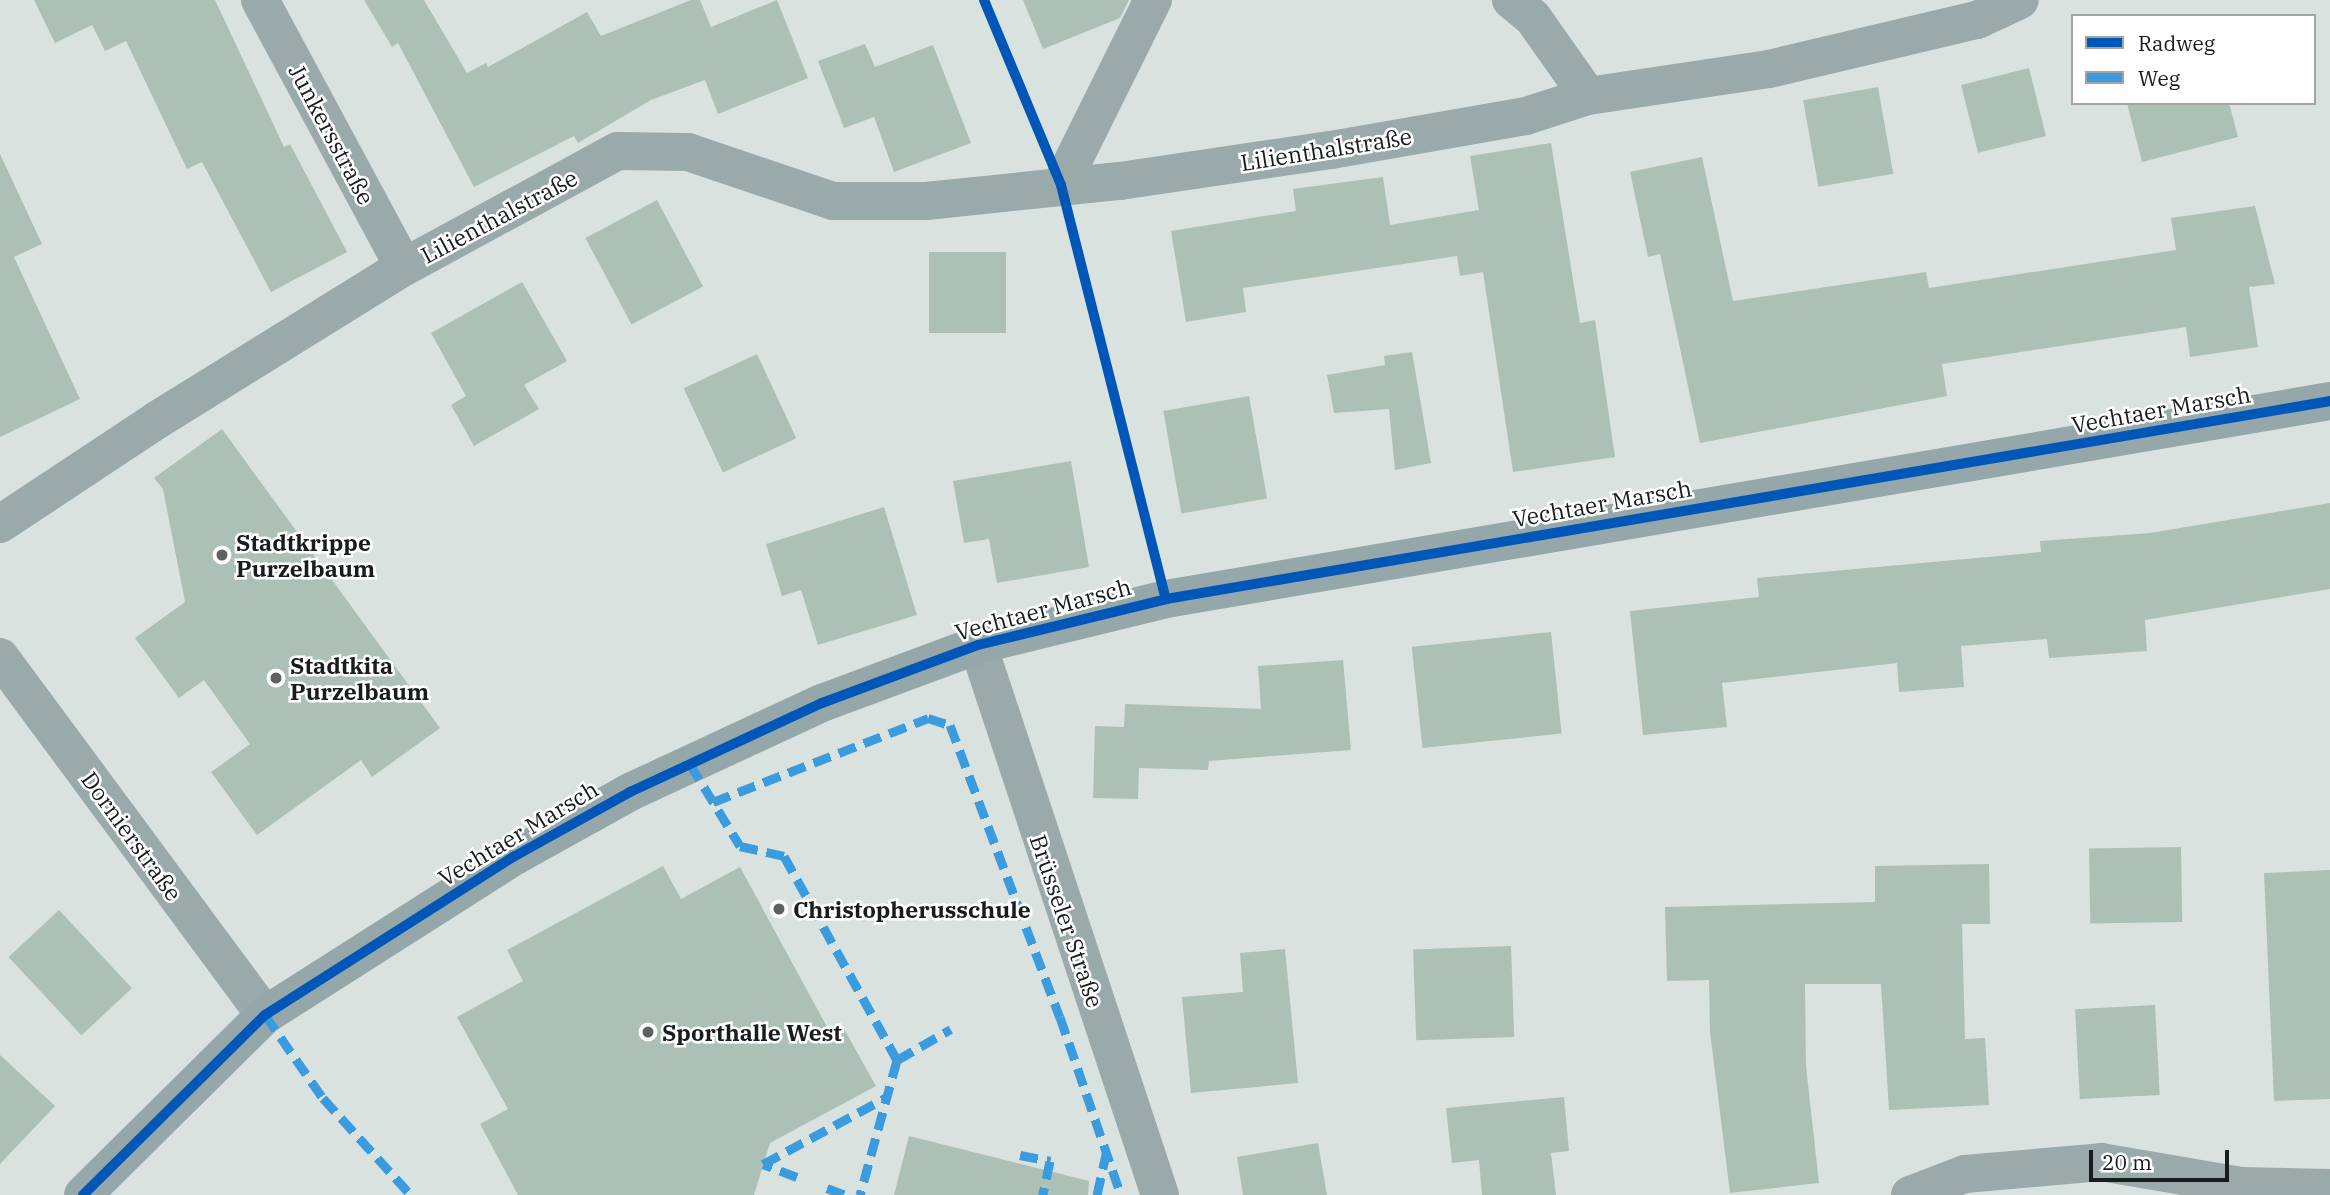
<!DOCTYPE html>
<html>
<head>
<meta charset="utf-8">
<style>
  body { margin:0 }
  #map { position:relative; width:2330px; height:1195px; overflow:hidden; background:#dae2e0; font-family:"IBM Plex Serif",serif }
  div>[style] { position:absolute }
  .building>* { inset:0; background:#adc0b5; transform-origin:0 0 }
  .street>* { height:38px; margin:-19px; padding:0 19px; transform-origin:19px; border-radius:19px; background:#9aa9aa }
  .secondary>* { height:38px; margin:-19px; padding:0 19px; transform-origin:19px; border-radius:19px; background:#96a7a9 }
  .quiet>* { height:9px; margin-top:-4.5px; transform-origin:0; background:repeating-linear-gradient(90deg,#3b9bdf 0 18px,transparent 0 27px) }
  .cycleway>* { height:10px; margin:-5px; padding:0 5px; transform-origin:5px; border-radius:5px; background:#0057b8 }
  .dots>* { width:19px; height:19px; translate:-50% -50%; box-sizing:border-box; border:4px solid #fff; border-radius:50% }
  span { translate:-50% -50%; white-space:nowrap; text-align:center; line-height:1.15; -webkit-text-stroke:5px #fff; paint-order:stroke }
  .street-label { font-size:23px; color:#171d1c }
  .poi-label { font-size:23px; color:#171d1c; font-weight:700 }
  .left { translate:0 -50%; text-align:left }
  .legend { position:absolute; left:2071px; top:14px; width:245px; height:91px; box-sizing:border-box; background:#fff; border:2px solid #a2a5a4; margin:0; padding:9px 12px; list-style:none; font-size:21px; color:#171d1c }
  .legend li { display:flex; align-items:center; gap:14px; height:35px }
  .legend b { width:35px; border:2px solid #a2a5a4 }
  .scale { position:absolute; left:2089px; top:1150px; width:140px; height:32px; box-sizing:border-box; border:4px solid #171d1c; border-top:0; padding-left:9px; font-size:21px; line-height:24px; white-space:nowrap; color:#171d1c; -webkit-text-stroke:5px #fff; paint-order:stroke }
</style>
</head>
<body>
<div id="map">
  <div class="building">
    <i style="clip-path:polygon(34px 0,215px 0,284px 147px,290px 144px,347px 252px,271px 292px,202px 162px,187px 169px,126px 41px,105px 51px,92px 25px,55px 43px)"></i>
    <i style="clip-path:polygon(364px 0,424px 0,467px 73px,486px 63px,488px 67px,587px 12px,601px 36px,691px 0,700px 0,711px 27px,777px 0,808px 78px,718px 114px,705px 80px,651px 100px,578px 143px,574px 136px,474px 187px,398px 43px,392px 47px)"></i>
    <i style="clip-path:polygon(1023px 0,1129px 0,1120px 18px,1043px 49px)"></i>
    <i style="clip-path:polygon(865px 44px,875px 67px,933px 45px,971px 143px,894px 172px,874px 117px,844px 128px,818px 61px)"></i>
    <i style="left:2029px;top:68px;width:70px;height:70px;rotate:76deg"></i>
    <i style="left:1878px;top:87px;width:88px;height:76px;rotate:80deg"></i>
    <i style="clip-path:polygon(2127px 103px,2229px 103px,2238px 137px,2142px 162px)"></i>
    <i style="clip-path:polygon(1551px 143px,1580px 323px,1595px 320px,1615px 457px,1513px 472px,1483px 272px,1460px 276px,1457px 256px,1243px 288px,1246px 312px,1186px 322px,1171px 231px,1296px 211px,1293px 189px,1383px 177px,1390px 225px,1479px 210px,1470px 156px)"></i>
    <i style="clip-path:polygon(0 154px,42px 244px,14px 257px,80px 399px,0 437px)"></i>
    <i style="clip-path:polygon(1702px 157px,1733px 301px,1926px 272px,1929px 288px,2176px 250px,2171px 218px,2255px 206px,2275px 284px,2249px 287px,2258px 347px,2190px 357px,2186px 327px,1942px 364px,1947px 396px,1700px 443px,1660px 254px,1648px 257px,1630px 172px)"></i>
    <i style="left:657px;top:200px;width:98px;height:81px;rotate:62deg"></i>
    <i style="left:1006px;top:252px;width:81px;height:77px;rotate:90deg"></i>
    <i style="clip-path:polygon(522px 282px,567px 361px,524px 385px,539px 409px,474px 446px,451px 405px,466px 396px,431px 333px)"></i>
    <i style="clip-path:polygon(1412px 352px,1431px 463px,1395px 470px,1389px 409px,1334px 413px,1327px 375px,1385px 365px,1384px 356px)"></i>
    <i style="left:757px;top:354px;width:93px;height:81px;rotate:65deg"></i>
    <i style="left:1249px;top:396px;width:104px;height:87px;rotate:80deg"></i>
    <i style="clip-path:polygon(222px 429px,440px 728px,372px 777px,361px 760px,257px 835px,211px 772px,250px 744px,204px 680px,179px 698px,135px 638px,185px 602px,163px 489px,154px 478px)"></i>
    <i style="clip-path:polygon(1071px 461px,1089px 567px,997px 583px,989px 539px,964px 543px,953px 481px)"></i>
    <i style="clip-path:polygon(2330px 503px,2330px 589px,2145px 620px,2147px 651px,2049px 658px,2047px 639px,1961px 646px,1964px 687px,1899px 692px,1897px 663px,1722px 683px,1727px 727px,1643px 735px,1630px 611px,1759px 597px,1757px 578px,2041px 552px,2040px 541px,2150px 533px)"></i>
    <i style="clip-path:polygon(884px 507px,917px 615px,818px 645px,801px 590px,782px 596px,766px 544px)"></i>
    <i style="left:1551px;top:632px;width:102px;height:140px;rotate:84deg"></i>
    <i style="clip-path:polygon(1343px 660px,1351px 750px,1209px 761px,1208px 770px,1139px 768px,1138px 799px,1093px 798px,1095px 726px,1124px 727px,1125px 704px,1261px 709px,1258px 666px)"></i>
    <i style="left:2181px;top:847px;width:75px;height:92px;rotate:89deg"></i>
    <i style="clip-path:polygon(1989px 864px,1990px 924px,1962px 924px,1965px 1039px,1985px 1038px,1989px 1105px,1889px 1110px,1881px 984px,1805px 984px,1806px 1066px,1819px 1183px,1730px 1193px,1710px 1032px,1709px 980px,1667px 981px,1665px 907px,1875px 902px,1875px 866px)"></i>
    <i style="clip-path:polygon(663px 866px,681px 899px,740px 867px,832px 1036px,844px 1029px,876px 1086px,770px 1143px,754px 1195px,518px 1195px,480px 1124px,508px 1109px,457px 1017px,523px 981px,507px 950px)"></i>
    <i style="clip-path:polygon(2330px 870px,2330px 1099px,2274px 1101px,2264px 873px)"></i>
    <i style="left:59px;top:910px;width:107px;height:69px;rotate:47deg"></i>
    <i style="left:1511px;top:946px;width:91px;height:98px;rotate:88deg"></i>
    <i style="clip-path:polygon(1285px 949px,1298px 1083px,1191px 1093px,1182px 997px,1243px 992px,1240px 953px)"></i>
    <i style="left:2155px;top:1005px;width:90px;height:80px;rotate:87deg"></i>
    <i style="clip-path:polygon(0 1055px,55px 1106px,0 1164px)"></i>
    <i style="clip-path:polygon(1564px 1097px,1569px 1151px,1551px 1153px,1556px 1195px,1482px 1195px,1479px 1160px,1452px 1163px,1446px 1108px)"></i>
    <i style="clip-path:polygon(909px 1136px,1089px 1181px,1088px 1195px,894px 1195px)"></i>
    <i style="clip-path:polygon(1318px 1143px,1327px 1195px,1243px 1195px,1237px 1157px)"></i>
  </div>
  <div class="street">
    <i style="left:260px;top:0;width:303px;rotate:61.7deg"></i>
    <i style="left:1511px;top:0;width:28px;rotate:39deg"></i>
    <i style="left:1533px;top:18px;width:95px;rotate:54.8deg"></i>
    <i style="left:1061px;top:185px;width:207px;rotate:-63.6deg"></i>
    <i style="left:0;top:524px;width:188px;rotate:-33.5deg"></i>
    <i style="left:157px;top:420px;width:291px;rotate:-31.8deg"></i>
    <i style="left:404px;top:267px;width:243px;rotate:-28.5deg"></i>
    <i style="left:618px;top:151px;width:70px;rotate:0.8deg"></i>
    <i style="left:688px;top:152px;width:153px;rotate:18.7deg"></i>
    <i style="left:833px;top:201px;width:93px"></i>
    <i style="left:926px;top:201px;width:195px;rotate:-5.9deg"></i>
    <i style="left:1120px;top:181px;width:213px;rotate:-8.4deg"></i>
    <i style="left:1331px;top:150px;width:198px;rotate:-9.9deg"></i>
    <i style="left:1526px;top:116px;width:65px;rotate:-17.9deg"></i>
    <i style="left:1588px;top:96px;width:183px;rotate:-8.5deg"></i>
    <i style="left:1769px;top:69px;width:214px;rotate:-13.3deg"></i>
    <i style="left:1977px;top:20px;width:47px;rotate:-24.9deg"></i>
    <i style="left:978px;top:645px;width:579px;rotate:71.69deg"></i>
    <i style="left:0;top:657px;width:445px;rotate:53.5deg"></i>
    <i style="left:1910px;top:1195px;width:59px;rotate:-20.9deg"></i>
    <i style="left:1965px;top:1174px;width:137px;rotate:-5deg"></i>
    <i style="left:2101px;top:1162px;width:142px;rotate:9.7deg"></i>
    <i style="left:2241px;top:1186px;width:89px;rotate:1.3deg"></i>
  </div>
  <div class="secondary">
    <i style="left:83px;top:1195px;width:256px;rotate:-44.7deg"></i>
    <i style="left:265px;top:1015px;width:296px;rotate:-32.5deg"></i>
    <i style="left:515px;top:856px;width:132px;rotate:-29.1deg"></i>
    <i style="left:630px;top:792px;width:212px;rotate:-24.9deg"></i>
    <i style="left:822px;top:703px;width:166px;rotate:-20.4deg"></i>
    <i style="left:978px;top:645px;width:194px;rotate:-13.7deg"></i>
    <i style="left:1166px;top:599px;width:1181px;rotate:-9.65deg"></i>
  </div>
  <div class="quiet">
    <i style="left:690px;top:764px;width:96px;rotate:58.6deg"></i>
    <i style="left:740px;top:846px;width:45px;rotate:12.8deg"></i>
    <i style="left:784px;top:856px;width:233px;rotate:61deg"></i>
    <i style="left:897px;top:1060px;width:140px;rotate:105.3deg"></i>
    <i style="left:713px;top:802px;width:231px;rotate:-21.3deg"></i>
    <i style="left:928px;top:718px;width:23px;rotate:18deg"></i>
    <i style="left:950px;top:725px;width:312px;rotate:69.4deg"></i>
    <i style="left:1060px;top:1017px;width:188px;rotate:71.1deg"></i>
    <i style="left:265px;top:1015px;width:101px;rotate:55.1deg"></i>
    <i style="left:323px;top:1098px;width:131px;rotate:47.8deg"></i>
    <i style="left:897px;top:1060px;width:62px;rotate:-29.9deg"></i>
    <i style="left:1020px;top:1155px;width:31px;rotate:11deg"></i>
    <i style="left:1050px;top:1161px;width:35px;rotate:102deg"></i>
    <i style="left:797px;top:1177px;width:36px;rotate:-159deg"></i>
    <i style="left:763px;top:1164px;width:141px;rotate:-28.4deg"></i>
    <i style="left:827px;top:1188px;width:19px;rotate:21deg"></i>
    <i style="left:1097px;top:1195px;width:42px;rotate:-77.6deg"></i>
  </div>
  <div class="cycleway">
    <i style="left:984px;top:0;width:200px;rotate:67.4deg"></i>
    <i style="left:1061px;top:185px;width:427px;rotate:75.8deg"></i>
    <i style="left:83px;top:1195px;width:256px;rotate:-44.7deg"></i>
    <i style="left:265px;top:1015px;width:296px;rotate:-32.5deg"></i>
    <i style="left:515px;top:856px;width:132px;rotate:-29.1deg"></i>
    <i style="left:630px;top:792px;width:212px;rotate:-24.9deg"></i>
    <i style="left:822px;top:703px;width:166px;rotate:-20.4deg"></i>
    <i style="left:978px;top:645px;width:194px;rotate:-13.7deg"></i>
    <i style="left:1166px;top:599px;width:1181px;rotate:-9.65deg"></i>
  </div>
  <div class="dots">
    <i style="left:222px;top:555px;background:#5b6261"></i>
    <i style="left:276px;top:678px;background:#5b6261"></i>
    <i style="left:779px;top:909px;background:#5b6261"></i>
    <i style="left:648px;top:1032px;background:#5b6261"></i>
  </div>
  <div class="street-label">
    <span style="left:332px;top:134px;rotate:62deg">Junkersstraße</span>
    <span style="left:1326px;top:149px;rotate:-9deg">Lilienthalstraße</span>
    <span style="left:499px;top:216px;rotate:-28deg">Lilienthalstraße</span>
    <span style="left:2161px;top:409px;rotate:-10deg">Vechtaer Marsch</span>
    <span style="left:1602px;top:503px;rotate:-10deg">Vechtaer Marsch</span>
    <span style="left:1043px;top:609px;rotate:-15deg">Vechtaer Marsch</span>
    <span style="left:518px;top:833px;rotate:-31deg">Vechtaer Marsch</span>
    <span style="left:132px;top:836px;rotate:54deg">Dornierstraße</span>
    <span style="left:1067px;top:921px;rotate:71deg">Brüsseler Straße</span>
  </div>
  <div class="poi-label">
    <span class="left" style="left:236px;top:555px">Stadtkrippe<br>Purzelbaum</span>
    <span class="left" style="left:290px;top:678px">Stadtkita<br>Purzelbaum</span>
    <span class="left" style="left:793px;top:909px">Christopherusschule</span>
    <span class="left" style="left:662px;top:1032px">Sporthalle West</span>
  </div>
  <ul class="legend">
  <li><b style="height:9px;background:#0057b8"></b>Radweg</li>
  <li><b style="height:9px;background:#3b9bdf"></b>Weg</li>
  </ul>
  <div class="scale">20 m</div>
</div>
</body>
</html>
